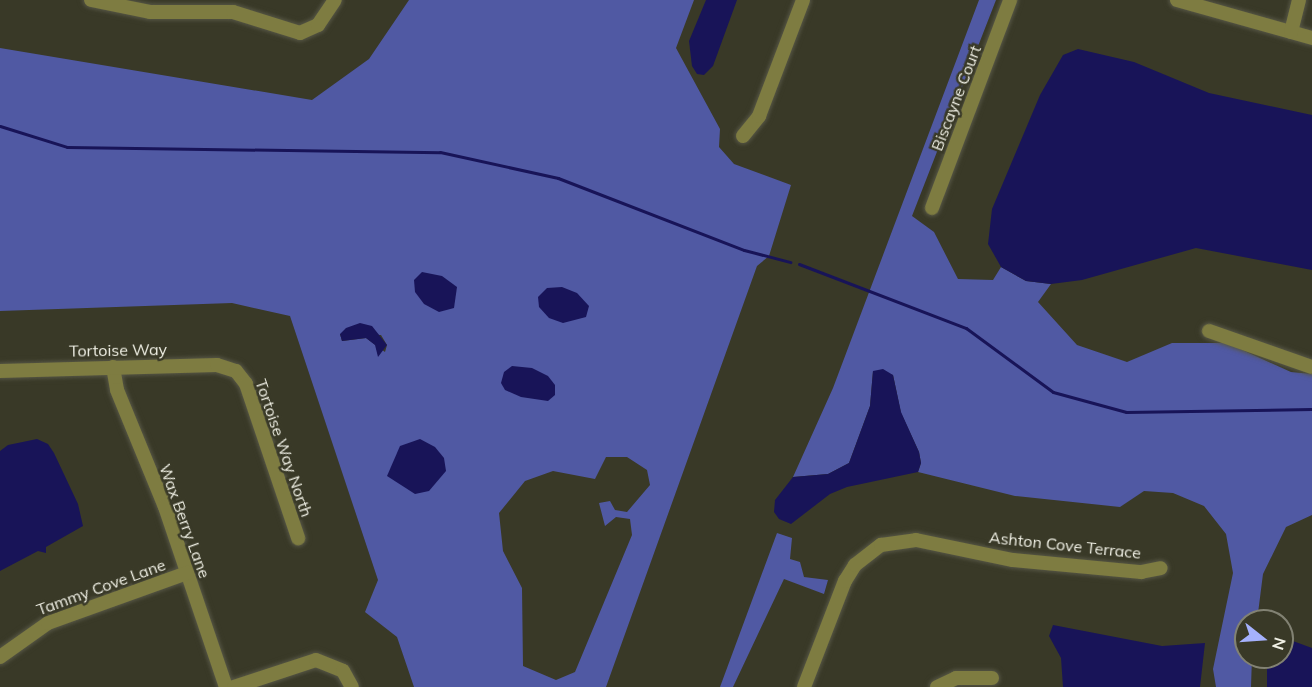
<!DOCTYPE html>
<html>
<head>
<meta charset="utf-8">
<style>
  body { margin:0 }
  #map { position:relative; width:1312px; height:687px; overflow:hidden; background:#393927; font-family:Mulish,sans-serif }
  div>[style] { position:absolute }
  .forest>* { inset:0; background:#5059a3 }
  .water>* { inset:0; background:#181458 }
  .stream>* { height:3px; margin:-1.5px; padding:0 1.5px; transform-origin:1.5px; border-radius:1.5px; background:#181458 }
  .roads { filter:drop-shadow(0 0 2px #565645) drop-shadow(0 0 2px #565645) }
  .minor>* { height:14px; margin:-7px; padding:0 7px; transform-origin:7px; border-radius:7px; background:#7e7c41 }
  span { translate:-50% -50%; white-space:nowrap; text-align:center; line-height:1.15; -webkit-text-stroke:5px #393927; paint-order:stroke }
  .street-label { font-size:16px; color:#efefe4 }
  .north { position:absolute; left:1234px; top:609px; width:60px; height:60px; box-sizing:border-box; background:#393927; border:2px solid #828273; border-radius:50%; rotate:107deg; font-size:16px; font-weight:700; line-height:24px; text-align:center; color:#efefe4 }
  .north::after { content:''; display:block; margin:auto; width:21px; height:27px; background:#a5b1fc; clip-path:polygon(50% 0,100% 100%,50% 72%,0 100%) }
</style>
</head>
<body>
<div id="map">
  <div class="forest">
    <i style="clip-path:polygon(evenodd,409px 0,694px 0,676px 48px,720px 129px,719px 147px,734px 164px,791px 185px,769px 256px,757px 266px,606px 687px,414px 687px,397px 637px,365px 612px,378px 580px,290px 316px,232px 303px,0 311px,0 48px,312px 100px,369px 59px,409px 0,340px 334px,381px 335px,387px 345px,385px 352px,366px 338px,342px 341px,340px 334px,409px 0,606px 457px,627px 457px,647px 470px,650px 485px,627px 512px,615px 510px,610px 501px,599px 503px,605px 526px,616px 517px,630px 519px,632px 535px,575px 672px,556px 680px,523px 666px,522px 588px,503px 551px,499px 513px,525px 481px,553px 471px,595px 479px,606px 457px)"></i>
    <i style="clip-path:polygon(979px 0,996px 0,912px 216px,934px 232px,958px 279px,993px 280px,1001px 267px,1026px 281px,1051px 284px,1038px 302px,1077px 345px,1127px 362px,1172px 343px,1227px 343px,1291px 372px,1312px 374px,1312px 515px,1286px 527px,1263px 574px,1257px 621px,1246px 621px,1246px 657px,1252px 657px,1251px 687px,1216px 687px,1213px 669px,1233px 573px,1226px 534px,1204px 506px,1173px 493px,1144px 491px,1120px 507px,1015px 496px,918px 472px,921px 463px,919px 452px,901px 413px,893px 375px,873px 371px,870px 406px,849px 463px,828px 474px,793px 477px,833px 388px)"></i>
    <i style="clip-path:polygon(777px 533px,792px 538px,790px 559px,800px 562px,804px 577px,828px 580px,824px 594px,784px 579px,733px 687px,720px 687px)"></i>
  </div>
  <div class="water">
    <i style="clip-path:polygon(706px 0,737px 0,713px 66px,704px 75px,697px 74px,692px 66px,689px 41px)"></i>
    <i style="clip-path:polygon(1078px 49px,1134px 62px,1209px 93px,1312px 115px,1312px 270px,1196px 248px,1082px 280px,1051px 284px,1026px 281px,1001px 267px,988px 244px,992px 209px,1040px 95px,1063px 55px)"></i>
    <i style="clip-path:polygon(422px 272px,442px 276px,457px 287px,454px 308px,439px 312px,424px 304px,415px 292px,414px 280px)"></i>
    <i style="clip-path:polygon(562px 287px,577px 293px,589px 306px,586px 317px,563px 323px,549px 318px,539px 307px,538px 297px,547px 288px)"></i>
    <i style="clip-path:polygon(360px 323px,372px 326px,387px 345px,378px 357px,375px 345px,366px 338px,342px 341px,340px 334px,346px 328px)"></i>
    <i style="clip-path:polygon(512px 366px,532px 368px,548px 376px,555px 385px,555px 395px,548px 401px,521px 397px,505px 390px,501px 383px,504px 372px)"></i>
    <i style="clip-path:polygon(883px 369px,893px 375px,901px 412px,919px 452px,921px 463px,918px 472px,847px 487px,830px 494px,791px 524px,779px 519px,774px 512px,775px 500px,793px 477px,828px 474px,849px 463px,870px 406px,873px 371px)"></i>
    <i style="clip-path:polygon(37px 439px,48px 444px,54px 453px,78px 504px,83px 526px,46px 547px,46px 553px,38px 551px,0 571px,0 451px,8px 445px)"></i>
    <i style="clip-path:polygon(420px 439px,435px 447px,444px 458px,446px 471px,429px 491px,415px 494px,387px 476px,400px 446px)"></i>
    <i style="clip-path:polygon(1053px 625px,1162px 646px,1205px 643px,1200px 687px,1063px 687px,1061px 658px,1049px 636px)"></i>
    <i style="clip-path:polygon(1282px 637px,1312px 648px,1312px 687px,1267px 687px,1267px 657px,1282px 657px)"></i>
  </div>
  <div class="stream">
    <i style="left:0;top:126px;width:70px;rotate:17.4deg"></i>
    <i style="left:67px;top:147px;width:373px;rotate:0.8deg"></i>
    <i style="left:440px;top:152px;width:121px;rotate:12.4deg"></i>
    <i style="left:558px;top:178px;width:199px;rotate:21.2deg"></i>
    <i style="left:744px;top:250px;width:48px;rotate:14.6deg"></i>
    <i style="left:799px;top:264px;width:179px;rotate:21deg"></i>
    <i style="left:966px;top:328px;width:108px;rotate:36.3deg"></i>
    <i style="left:1053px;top:392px;width:76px;rotate:15.3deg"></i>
    <i style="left:1126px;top:412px;width:186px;rotate:-0.9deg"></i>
  </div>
  <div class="roads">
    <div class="minor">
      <i style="left:91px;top:0;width:60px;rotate:11.5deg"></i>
      <i style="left:150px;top:12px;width:83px"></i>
      <i style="left:233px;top:12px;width:70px;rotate:17.4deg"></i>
      <i style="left:300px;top:33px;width:20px;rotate:-24deg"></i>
      <i style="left:318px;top:25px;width:30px;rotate:-56deg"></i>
      <i style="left:1177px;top:0;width:140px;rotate:15.7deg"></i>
      <i style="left:1291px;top:32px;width:33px;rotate:-76deg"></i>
      <i style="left:743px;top:136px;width:26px;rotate:-51deg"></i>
      <i style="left:759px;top:116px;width:124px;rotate:-69.2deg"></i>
      <i style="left:932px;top:208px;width:222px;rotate:-69.4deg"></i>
      <i style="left:1209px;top:331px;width:109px;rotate:19.3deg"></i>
      <i style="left:113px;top:367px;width:23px;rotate:80deg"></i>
      <i style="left:117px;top:390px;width:126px;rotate:67.7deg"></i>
      <i style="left:165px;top:507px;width:190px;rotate:71.3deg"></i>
      <i style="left:0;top:371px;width:217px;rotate:-1.6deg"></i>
      <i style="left:217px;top:365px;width:20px;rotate:18deg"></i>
      <i style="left:236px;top:371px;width:16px;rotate:52deg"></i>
      <i style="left:246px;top:384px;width:163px;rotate:71.3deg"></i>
      <i style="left:0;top:657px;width:59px;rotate:-35.3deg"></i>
      <i style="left:48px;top:623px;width:148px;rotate:-19.8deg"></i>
      <i style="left:234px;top:687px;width:86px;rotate:-18.2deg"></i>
      <i style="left:316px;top:660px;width:29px;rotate:22deg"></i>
      <i style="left:343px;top:671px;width:18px;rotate:61deg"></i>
      <i style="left:804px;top:687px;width:114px;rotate:-68.9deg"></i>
      <i style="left:845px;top:581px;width:19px;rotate:-58deg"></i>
      <i style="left:855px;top:565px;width:33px;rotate:-38deg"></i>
      <i style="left:881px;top:545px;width:35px;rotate:-8deg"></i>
      <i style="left:916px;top:540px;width:99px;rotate:11.7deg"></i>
      <i style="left:1013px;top:560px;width:129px;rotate:5.4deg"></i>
      <i style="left:1141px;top:572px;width:20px;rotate:-11deg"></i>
      <i style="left:937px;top:687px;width:21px;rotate:-25deg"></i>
      <i style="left:956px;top:678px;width:36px"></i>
    </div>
  </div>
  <div class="street-label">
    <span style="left:956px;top:98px;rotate:-69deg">Biscayne Court</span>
    <span style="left:118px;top:350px;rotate:-1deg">Tortoise Way</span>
    <span style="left:284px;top:448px;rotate:71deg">Tortoise Way North</span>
    <span style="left:185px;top:521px;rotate:70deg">Wax Berry Lane</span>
    <span style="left:1065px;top:545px;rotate:6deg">Ashton Cove Terrace</span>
    <span style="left:101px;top:587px;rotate:-20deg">Tammy Cove Lane</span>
  </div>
  <div class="north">N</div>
</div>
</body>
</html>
